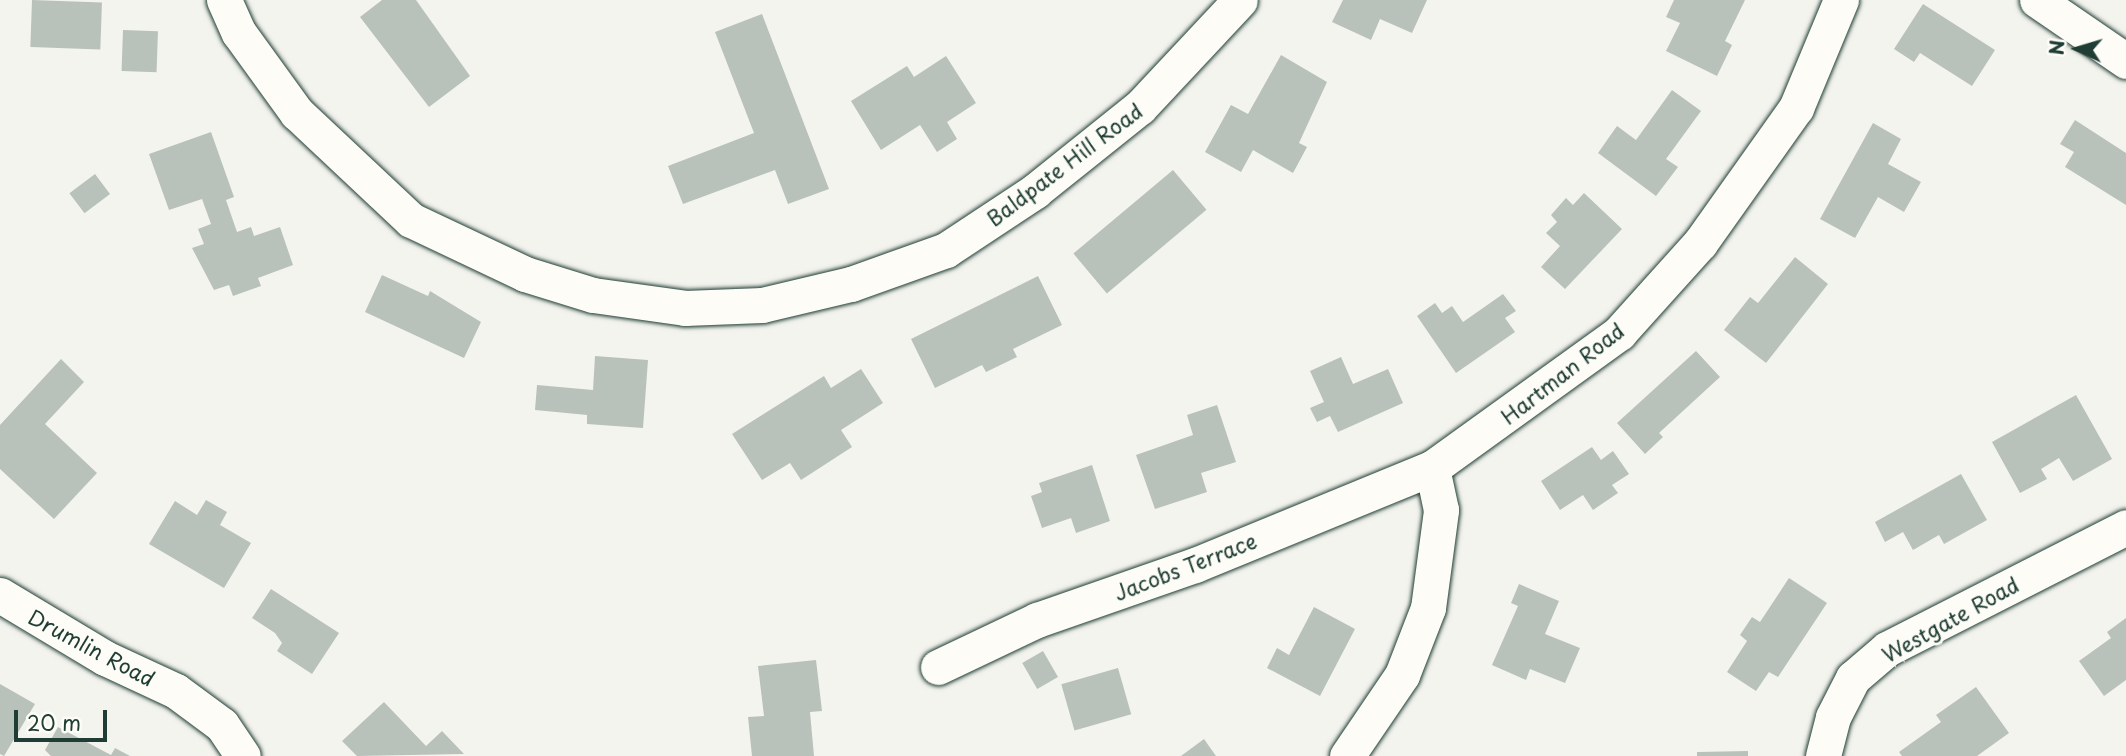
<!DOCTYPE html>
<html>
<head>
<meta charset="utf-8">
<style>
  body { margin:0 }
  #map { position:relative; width:2126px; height:756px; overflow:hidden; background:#f4f4ef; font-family:"Playpen Sans",sans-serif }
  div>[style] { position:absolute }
  .building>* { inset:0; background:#b9c1bb; transform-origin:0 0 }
  .roads { filter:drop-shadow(0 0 2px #1f3d34) drop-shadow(0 0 2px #1f3d34) }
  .minor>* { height:35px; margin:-17.5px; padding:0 17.5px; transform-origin:17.5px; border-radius:17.5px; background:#fdfcf7 }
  span { translate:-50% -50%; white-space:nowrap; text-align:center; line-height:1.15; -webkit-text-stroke:6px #fdfcf7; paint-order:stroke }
  .street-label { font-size:21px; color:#1f3d34 }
  .north { position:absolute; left:2042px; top:14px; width:70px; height:70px; -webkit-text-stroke:5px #fdfcf7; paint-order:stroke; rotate:274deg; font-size:19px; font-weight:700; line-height:28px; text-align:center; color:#1f3d34 }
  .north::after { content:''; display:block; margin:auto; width:24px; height:32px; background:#1f3d34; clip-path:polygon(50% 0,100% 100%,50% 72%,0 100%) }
  .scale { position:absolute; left:14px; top:710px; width:93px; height:32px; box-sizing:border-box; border:4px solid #1f3d34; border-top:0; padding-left:9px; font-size:21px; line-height:24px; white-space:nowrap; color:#1f3d34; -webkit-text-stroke:5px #fdfcf7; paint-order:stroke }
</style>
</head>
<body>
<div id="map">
  <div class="building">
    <i style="left:32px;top:0;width:70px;height:47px;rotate:2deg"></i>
    <i style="clip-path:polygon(382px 0,416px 0,470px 76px,429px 107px,360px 17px)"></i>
    <i style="clip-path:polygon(1343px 0,1427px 0,1412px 33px,1380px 19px,1371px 40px,1332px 22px)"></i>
    <i style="clip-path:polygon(1674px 0,1745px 0,1725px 41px,1732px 45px,1717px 76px,1666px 51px,1680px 23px,1666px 17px)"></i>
    <i style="clip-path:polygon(1923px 4px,1995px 50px,1972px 86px,1920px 53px,1914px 62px,1894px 49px)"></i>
    <i style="clip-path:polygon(762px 14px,829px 189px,788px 204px,775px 170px,683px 204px,668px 166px,754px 133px,715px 32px)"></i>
    <i style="left:123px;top:30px;width:35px;height:41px;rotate:2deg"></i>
    <i style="clip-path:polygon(1281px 55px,1327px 82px,1299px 143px,1307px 147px,1293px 173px,1253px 150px,1241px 172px,1205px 152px,1231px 105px,1248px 114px)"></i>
    <i style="clip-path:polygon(946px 56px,976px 103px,947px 122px,957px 139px,937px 152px,920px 125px,881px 150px,851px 101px,907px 66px,914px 77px)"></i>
    <i style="clip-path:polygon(1672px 90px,1701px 111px,1666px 159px,1678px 167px,1656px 196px,1598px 153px,1617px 126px,1636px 140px)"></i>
    <i style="clip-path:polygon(2075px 120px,2126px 153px,2126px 205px,2065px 167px,2074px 152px,2060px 144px)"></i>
    <i style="clip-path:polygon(1873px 123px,1901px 139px,1888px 164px,1921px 182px,1904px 212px,1878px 197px,1855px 238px,1820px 219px)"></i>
    <i style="clip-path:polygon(211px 132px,234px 197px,226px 200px,237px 232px,251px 227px,254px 236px,280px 227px,293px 265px,258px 278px,261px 286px,233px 296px,229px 285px,214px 290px,192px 248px,204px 244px,198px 229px,211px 224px,202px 199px,169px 210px,149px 154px)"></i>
    <i style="left:1173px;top:170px;width:52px;height:130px;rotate:50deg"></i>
    <i style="left:95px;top:174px;width:25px;height:32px;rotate:53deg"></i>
    <i style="clip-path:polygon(1584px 193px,1622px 229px,1565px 289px,1541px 267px,1560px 246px,1546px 233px,1557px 222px,1551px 215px,1566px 198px,1573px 205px)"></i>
    <i style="clip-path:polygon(1795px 257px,1828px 284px,1766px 363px,1724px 330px,1750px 297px,1758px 303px)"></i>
    <i style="clip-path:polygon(382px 275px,428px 296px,430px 291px,481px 322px,464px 358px,365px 312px)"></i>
    <i style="clip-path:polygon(1038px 276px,1062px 325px,1013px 349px,1017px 357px,986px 372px,982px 365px,935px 388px,911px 339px)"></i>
    <i style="clip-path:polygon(1503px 294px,1516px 311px,1505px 318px,1515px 332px,1456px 373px,1417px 316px,1435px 303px,1442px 313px,1452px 306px,1463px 322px)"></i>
    <i style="clip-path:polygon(1696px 351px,1720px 377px,1659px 433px,1663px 437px,1645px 454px,1617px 423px)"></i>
    <i style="clip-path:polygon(595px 356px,648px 360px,643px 428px,587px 424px,587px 415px,535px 410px,537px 385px,593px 390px)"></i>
    <i style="clip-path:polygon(1341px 357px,1353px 384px,1388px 369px,1403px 403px,1338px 432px,1330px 416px,1317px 422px,1310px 408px,1324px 402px,1310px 371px)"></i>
    <i style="clip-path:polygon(61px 359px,84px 382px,45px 424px,97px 473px,54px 519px,0 469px,0 425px)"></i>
    <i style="clip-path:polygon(861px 369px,883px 403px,841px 430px,852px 447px,801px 480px,790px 463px,762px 480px,732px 434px,824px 376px,831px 388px)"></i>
    <i style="clip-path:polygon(2076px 395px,2112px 459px,2073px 481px,2059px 458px,2041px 469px,2047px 479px,2020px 493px,1992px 442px)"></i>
    <i style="clip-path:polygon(1217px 405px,1236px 462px,1201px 473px,1207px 492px,1155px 509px,1136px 455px,1193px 435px,1187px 415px)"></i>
    <i style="clip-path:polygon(1592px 447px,1601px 460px,1613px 451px,1629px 474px,1612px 485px,1618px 493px,1593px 510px,1583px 495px,1560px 510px,1541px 481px)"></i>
    <i style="clip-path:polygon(1092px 465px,1110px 521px,1076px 533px,1071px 518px,1042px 528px,1031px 496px,1042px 492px,1039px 483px)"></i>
    <i style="clip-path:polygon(1961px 474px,1987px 520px,1944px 544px,1939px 535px,1913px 550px,1903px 532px,1885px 542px,1875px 522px)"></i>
    <i style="clip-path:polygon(206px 500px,227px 512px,220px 525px,251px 543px,224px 588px,149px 544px,175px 501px,197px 515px)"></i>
    <i style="clip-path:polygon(1789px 578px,1827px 603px,1778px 677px,1769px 672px,1756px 691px,1727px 672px,1747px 641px,1740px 635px,1752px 617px,1760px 622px)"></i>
    <i style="clip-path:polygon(1519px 584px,1559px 601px,1545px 634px,1580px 648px,1565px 683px,1530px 669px,1526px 680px,1492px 665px,1518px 606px,1511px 603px)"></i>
    <i style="clip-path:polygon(271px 589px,339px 633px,312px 674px,277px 651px,282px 643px,275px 633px,252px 618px)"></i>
    <i style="clip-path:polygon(1314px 607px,1355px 629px,1320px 696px,1267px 668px,1277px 648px,1289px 655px)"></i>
    <i style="clip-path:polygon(2126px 618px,2126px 680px,2104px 696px,2079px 661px,2111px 638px,2107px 632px)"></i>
    <i style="left:1043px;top:651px;width:30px;height:24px;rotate:60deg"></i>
    <i style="clip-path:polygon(816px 660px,822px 711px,810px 712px,814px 756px,752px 756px,748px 717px,764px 716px,758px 666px)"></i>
    <i style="left:1118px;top:668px;width:48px;height:59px;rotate:74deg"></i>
    <i style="clip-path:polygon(0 684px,35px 704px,4px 756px,0 754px)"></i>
    <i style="clip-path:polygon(1976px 687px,2009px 733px,1977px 756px,1902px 756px,1899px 752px,1941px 722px,1936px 715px)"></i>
    <i style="clip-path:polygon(384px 702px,426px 746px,442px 731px,464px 754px,357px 756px,342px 741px)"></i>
    <i style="clip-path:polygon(58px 727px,111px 755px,115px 748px,130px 756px,51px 756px,45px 750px)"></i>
    <i style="clip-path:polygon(1204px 739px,1216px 756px,1181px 756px)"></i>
    <i style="clip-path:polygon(1748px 751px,1748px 756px,1697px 756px,1697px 752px)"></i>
  </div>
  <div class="roads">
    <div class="minor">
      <i style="left:224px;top:0;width:36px;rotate:66deg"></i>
      <i style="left:239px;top:33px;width:99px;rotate:54.1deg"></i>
      <i style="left:297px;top:113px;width:156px;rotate:43.2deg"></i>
      <i style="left:411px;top:220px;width:126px;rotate:25.3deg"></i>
      <i style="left:525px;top:274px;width:71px;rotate:17.2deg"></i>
      <i style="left:593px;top:295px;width:93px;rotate:8deg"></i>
      <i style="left:685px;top:308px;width:77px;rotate:-2.2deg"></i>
      <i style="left:762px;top:305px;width:91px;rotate:-13.3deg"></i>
      <i style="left:851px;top:284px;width:101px;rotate:-19.7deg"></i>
      <i style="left:946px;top:250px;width:107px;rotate:-33.5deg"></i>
      <i style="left:1035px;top:191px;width:134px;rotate:-38.7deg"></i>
      <i style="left:1140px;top:107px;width:146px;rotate:-46.9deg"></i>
      <i style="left:2037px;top:0;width:108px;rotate:34.4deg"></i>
      <i style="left:0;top:595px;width:122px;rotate:31deg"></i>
      <i style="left:105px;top:658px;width:78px;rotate:24.9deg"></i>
      <i style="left:176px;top:691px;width:57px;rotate:36.5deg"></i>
      <i style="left:222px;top:725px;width:37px;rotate:56deg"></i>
      <i style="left:938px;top:667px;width:110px;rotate:-25.4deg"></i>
      <i style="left:1037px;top:620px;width:167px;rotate:-19.2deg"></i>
      <i style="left:1195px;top:565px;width:256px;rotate:-22.3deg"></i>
      <i style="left:1347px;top:756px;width:98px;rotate:-55.8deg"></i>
      <i style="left:1402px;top:675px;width:72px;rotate:-68.8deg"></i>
      <i style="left:1428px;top:608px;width:99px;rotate:-82.4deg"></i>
      <i style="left:1441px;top:510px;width:43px;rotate:-102.1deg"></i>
      <i style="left:1432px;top:468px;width:231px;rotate:-35.8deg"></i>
      <i style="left:1619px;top:333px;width:121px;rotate:-48deg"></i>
      <i style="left:1700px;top:243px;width:166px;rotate:-54.6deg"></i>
      <i style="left:1796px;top:108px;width:117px;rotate:-67.4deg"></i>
      <i style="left:1823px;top:756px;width:40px;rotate:-75.6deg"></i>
      <i style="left:1833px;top:717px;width:44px;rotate:-62.9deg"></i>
      <i style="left:1853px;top:678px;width:45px;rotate:-40.5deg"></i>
      <i style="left:1887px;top:649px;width:268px;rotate:-27deg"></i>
    </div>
  </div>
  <div class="street-label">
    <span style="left:1064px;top:164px;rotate:-37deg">Baldpate Hill Road</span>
    <span style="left:1562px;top:373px;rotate:-38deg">Hartman Road</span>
    <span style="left:1185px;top:566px;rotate:-21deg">Jacobs Terrace</span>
    <span style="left:1950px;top:619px;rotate:-29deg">Westgate Road</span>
    <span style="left:92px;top:647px;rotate:28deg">Drumlin Road</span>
  </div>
  <div class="north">N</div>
  <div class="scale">20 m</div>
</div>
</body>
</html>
